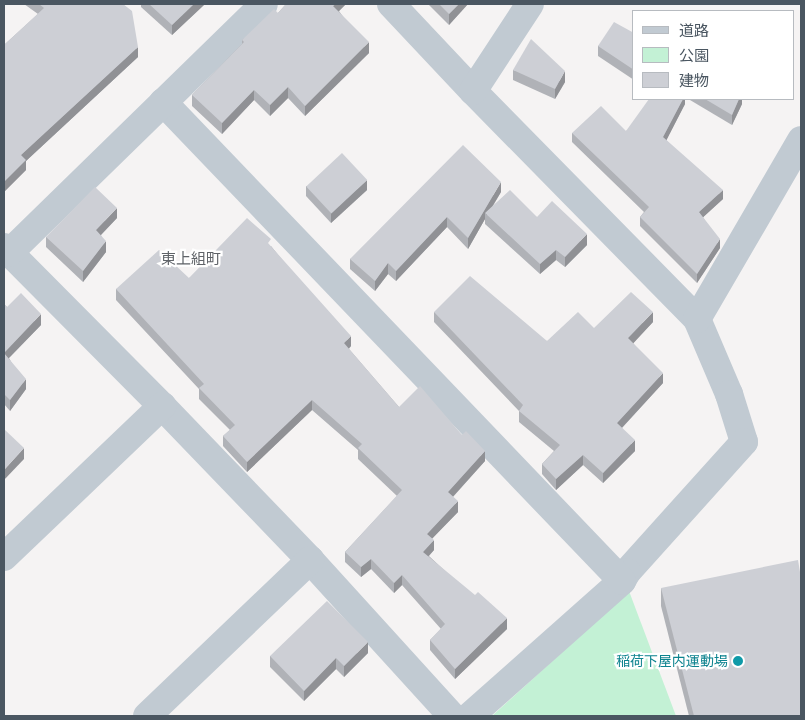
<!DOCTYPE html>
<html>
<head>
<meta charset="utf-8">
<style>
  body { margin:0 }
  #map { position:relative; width:805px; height:720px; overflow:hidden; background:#f5f3f3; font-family:Arial,"Noto Sans JP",sans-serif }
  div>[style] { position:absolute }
  .green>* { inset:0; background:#c3f1d5 }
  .minor>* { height:28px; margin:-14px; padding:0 14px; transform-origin:14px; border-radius:14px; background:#c1cad2 }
  .wall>* { inset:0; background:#b0b2b7 }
  .shaded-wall>* { inset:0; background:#909195 }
  .building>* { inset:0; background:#cdcfd5; transform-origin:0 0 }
  .dots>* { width:14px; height:14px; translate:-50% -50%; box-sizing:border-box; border:2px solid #fff; border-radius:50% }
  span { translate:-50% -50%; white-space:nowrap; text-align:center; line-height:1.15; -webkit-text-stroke:4.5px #fff; paint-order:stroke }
  .culture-label { font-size:14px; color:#0d838f }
  .right { translate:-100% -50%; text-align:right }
  .neighbourhood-label { font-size:15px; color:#5f6368 }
  .frame { position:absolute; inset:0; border:5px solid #4a5661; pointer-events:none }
  .legend { position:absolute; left:632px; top:10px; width:162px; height:90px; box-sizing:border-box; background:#fff; border:1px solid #b7bbc0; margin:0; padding:6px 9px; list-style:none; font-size:15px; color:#4a5661 }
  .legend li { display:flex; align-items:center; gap:10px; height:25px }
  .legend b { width:25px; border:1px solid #b7bbc0 }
</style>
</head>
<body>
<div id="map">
  <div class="green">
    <i style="clip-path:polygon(629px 591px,676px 716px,492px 716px)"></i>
  </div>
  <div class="minor">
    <i style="left:391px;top:4px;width:120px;rotate:46.7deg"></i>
    <i style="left:473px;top:91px;width:320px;rotate:45.5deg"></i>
    <i style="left:697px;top:319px;width:82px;rotate:66.9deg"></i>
    <i style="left:729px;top:394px;width:50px;rotate:72.6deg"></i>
    <i style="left:744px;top:442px;width:175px;rotate:132deg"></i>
    <i style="left:627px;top:572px;width:10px;rotate:119deg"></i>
    <i style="left:622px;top:581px;width:203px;rotate:138.4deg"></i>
    <i style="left:473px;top:91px;width:104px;rotate:-56.8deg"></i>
    <i style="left:163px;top:102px;width:663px;rotate:46.22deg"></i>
    <i style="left:4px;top:247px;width:224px;rotate:45.2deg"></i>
    <i style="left:162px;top:406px;width:214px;rotate:46.1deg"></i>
    <i style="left:310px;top:560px;width:211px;rotate:47.7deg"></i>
    <i style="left:9px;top:253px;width:356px;rotate:-44.3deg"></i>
    <i style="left:697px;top:319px;width:207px;rotate:-59.8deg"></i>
    <i style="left:4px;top:557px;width:219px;rotate:-43.7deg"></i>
    <i style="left:147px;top:716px;width:226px;rotate:-43.7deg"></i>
  </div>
  <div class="wall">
    <i style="clip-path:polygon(24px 4px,123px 4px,138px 57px,26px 161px,26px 170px,4px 192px,4px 45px,38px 14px)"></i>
    <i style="clip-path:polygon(141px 4px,205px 4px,172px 35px,141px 7px)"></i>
    <i style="clip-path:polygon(286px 4px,346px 4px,339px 11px,369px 53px,305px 116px,288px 98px,270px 116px,254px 100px,222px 134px,192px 106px,192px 95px,242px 44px,242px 40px,278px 13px)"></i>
    <i style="clip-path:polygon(428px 4px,468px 4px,449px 25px)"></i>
    <i style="clip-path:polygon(634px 33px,634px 80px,598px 56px,598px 46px)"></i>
    <i style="clip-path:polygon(513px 70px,565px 82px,555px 99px,513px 80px)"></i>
    <i style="clip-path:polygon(685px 99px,685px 104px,666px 140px,723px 199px,703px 217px,720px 248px,697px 283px,640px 226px,640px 217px,644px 212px,572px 142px,572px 133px,626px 131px)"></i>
    <i style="clip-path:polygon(690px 99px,742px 99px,742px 104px,732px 125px,690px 100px)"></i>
    <i style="clip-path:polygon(306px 186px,367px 190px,331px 223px,306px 196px)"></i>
    <i style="clip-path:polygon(501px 192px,493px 206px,537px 217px,587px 245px,565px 267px,556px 260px,540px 274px,485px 224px,485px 219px,468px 249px,447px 227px,396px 281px,388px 274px,375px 291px,350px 269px,350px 259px)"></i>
    <i style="clip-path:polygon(117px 218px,101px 235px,106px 252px,83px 282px,46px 247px,46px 237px)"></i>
    <i style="clip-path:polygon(271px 246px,351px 346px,349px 349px,399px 407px,462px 435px,485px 461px,453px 497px,458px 512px,432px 538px,434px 550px,429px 556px,507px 629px,455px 679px,430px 650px,430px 640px,441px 629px,402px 585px,394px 593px,371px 569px,361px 577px,345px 562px,345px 552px,397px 496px,358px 459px,358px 450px,312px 410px,247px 472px,223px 446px,223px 436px,230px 430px,199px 399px,199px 389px,116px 300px,116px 289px,189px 278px)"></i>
    <i style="clip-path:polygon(4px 304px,7px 307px,41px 325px,9px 358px,26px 389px,10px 411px,4px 404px)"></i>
    <i style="clip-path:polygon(434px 312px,547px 341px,594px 328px,653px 322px,633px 343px,663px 383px,622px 428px,635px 451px,603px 483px,583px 465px,556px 490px,542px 474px,542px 464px,554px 451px,519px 422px,519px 411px,434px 322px)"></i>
    <i style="clip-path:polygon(661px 588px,801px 716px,689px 716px,661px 606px)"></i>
    <i style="clip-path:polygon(368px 653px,344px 677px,336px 669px,304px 701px,270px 667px,270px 656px)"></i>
  </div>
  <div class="shaded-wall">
    <i style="clip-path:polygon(194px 4px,205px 4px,172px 35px,172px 25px)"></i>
    <i style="clip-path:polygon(336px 4px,346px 4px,333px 17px,333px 6px)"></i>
    <i style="clip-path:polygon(459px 4px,468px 4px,449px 25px,449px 14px)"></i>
    <i style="clip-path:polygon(369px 42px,369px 53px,305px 116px,305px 106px)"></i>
    <i style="clip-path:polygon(138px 47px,138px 57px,26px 161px,26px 170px,4px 192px,4px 182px,21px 155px)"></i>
    <i style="clip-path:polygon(565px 71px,565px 82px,555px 99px,555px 89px)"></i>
    <i style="clip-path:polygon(288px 87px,288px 98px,270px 116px,270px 105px)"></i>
    <i style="clip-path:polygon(254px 90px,254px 100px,222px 134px,222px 123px)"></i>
    <i style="clip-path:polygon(683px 99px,685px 99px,685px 104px,663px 147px,663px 137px)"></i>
    <i style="clip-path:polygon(739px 99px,742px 99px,742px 104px,732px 125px,732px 115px)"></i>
    <i style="clip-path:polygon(367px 180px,367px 190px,331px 223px,331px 213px)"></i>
    <i style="clip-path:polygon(501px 182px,501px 192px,487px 215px,485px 213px,485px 219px,468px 249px,468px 238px)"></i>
    <i style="clip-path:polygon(723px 190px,723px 199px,699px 221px,699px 212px)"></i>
    <i style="clip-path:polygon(117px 208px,117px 218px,96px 240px,96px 230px)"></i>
    <i style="clip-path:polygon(447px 217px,447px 227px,396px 281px,396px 271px)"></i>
    <i style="clip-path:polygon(587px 234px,587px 245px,565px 267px,565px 257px)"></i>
    <i style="clip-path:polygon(720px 239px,720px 248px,697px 283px,697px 274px)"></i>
    <i style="clip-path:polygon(106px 241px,106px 252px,83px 282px,83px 271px)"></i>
    <i style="clip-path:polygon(556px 250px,556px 260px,540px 274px,540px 264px)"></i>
    <i style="clip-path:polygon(388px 263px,388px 274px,375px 291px,375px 281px)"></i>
    <i style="clip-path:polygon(653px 312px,653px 322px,628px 349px,628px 338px)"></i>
    <i style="clip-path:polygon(41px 314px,41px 325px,4px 363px,4px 353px)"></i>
    <i style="clip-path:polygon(351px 336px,351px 346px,344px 353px,344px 343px)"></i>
    <i style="clip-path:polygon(663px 373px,663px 383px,617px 433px,617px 423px)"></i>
    <i style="clip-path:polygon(26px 379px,26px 389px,10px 411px,10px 400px)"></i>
    <i style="clip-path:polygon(312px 400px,312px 410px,247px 472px,247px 462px)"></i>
    <i style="clip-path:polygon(635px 440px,635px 451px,603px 483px,603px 473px)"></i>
    <i style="clip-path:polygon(24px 448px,24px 459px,4px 480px,4px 470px)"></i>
    <i style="clip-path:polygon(485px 451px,485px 461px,448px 502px,448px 492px)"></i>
    <i style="clip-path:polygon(583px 455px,583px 465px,556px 490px,556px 479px)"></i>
    <i style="clip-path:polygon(458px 501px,458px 512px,427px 544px,427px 534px)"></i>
    <i style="clip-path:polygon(434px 540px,434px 550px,423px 562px,423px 552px)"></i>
    <i style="clip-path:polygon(371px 559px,371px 569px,361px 577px,361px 567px)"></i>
    <i style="clip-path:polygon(402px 575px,402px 585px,394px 593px,394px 583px)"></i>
    <i style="clip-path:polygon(507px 618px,507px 629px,455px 679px,455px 669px)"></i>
    <i style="clip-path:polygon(368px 642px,368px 653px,344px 677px,344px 666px)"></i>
    <i style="clip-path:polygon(336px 658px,336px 669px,304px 701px,304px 691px)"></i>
  </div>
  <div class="building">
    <i style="clip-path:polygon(39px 4px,123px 4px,132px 11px,138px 47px,21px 155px,26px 160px,4px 182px,4px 45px,44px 8px)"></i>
    <i style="clip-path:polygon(149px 4px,194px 4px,172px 25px)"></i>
    <i style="clip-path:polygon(286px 4px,336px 4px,333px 6px,369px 42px,305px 106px,288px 87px,270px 105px,254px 90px,222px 123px,192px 95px,244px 42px,242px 40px,274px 9px,278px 13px)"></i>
    <i style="clip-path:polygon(439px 4px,459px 4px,449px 14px)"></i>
    <i style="clip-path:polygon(614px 22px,634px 33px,634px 70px,598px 46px)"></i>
    <i style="clip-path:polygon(531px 39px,565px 71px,555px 89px,513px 70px)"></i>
    <i style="clip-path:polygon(649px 99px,683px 99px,663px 137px,723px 190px,699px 212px,720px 239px,697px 274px,640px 217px,649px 207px,572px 133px,601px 106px,626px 131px)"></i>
    <i style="clip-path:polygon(705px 99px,739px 99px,732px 115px)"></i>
    <i style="clip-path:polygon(463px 145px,501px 182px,468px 238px,447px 217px,396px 271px,388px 263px,375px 281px,350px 259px)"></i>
    <i style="left:342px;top:153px;width:37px;height:49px;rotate:47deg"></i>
    <i style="clip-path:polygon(95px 187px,117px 208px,96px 230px,106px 241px,83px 271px,46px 237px)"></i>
    <i style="clip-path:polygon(510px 190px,537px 217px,552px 201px,587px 234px,565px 257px,556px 250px,540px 264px,485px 213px)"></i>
    <i style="clip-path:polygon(247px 218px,271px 239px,268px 243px,351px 336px,344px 343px,399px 407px,420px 386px,462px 435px,466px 431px,485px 451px,448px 492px,458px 501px,427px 534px,434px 540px,423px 552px,475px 595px,478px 592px,507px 618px,455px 669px,430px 640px,445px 624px,402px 575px,394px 583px,371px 559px,361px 567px,345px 552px,402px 490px,358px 448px,362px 444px,312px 400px,247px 462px,223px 436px,235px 425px,199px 388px,204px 384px,116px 289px,159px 250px,189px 278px)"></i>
    <i style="clip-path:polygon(470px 276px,547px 341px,578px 312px,594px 328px,631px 292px,653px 312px,628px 338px,663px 373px,617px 423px,635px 440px,603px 473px,583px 455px,556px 479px,542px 464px,560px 445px,519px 411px,523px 405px,434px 312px)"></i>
    <i style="clip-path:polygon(21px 293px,41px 314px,4px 353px,26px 379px,10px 400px,4px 394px,4px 304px,7px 307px)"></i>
    <i style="clip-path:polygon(4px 429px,24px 448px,4px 470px)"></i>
    <i style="clip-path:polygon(798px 560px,801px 578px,801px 716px,694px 716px,661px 588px)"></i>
    <i style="clip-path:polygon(327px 601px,368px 642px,344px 666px,336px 658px,304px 691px,270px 656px)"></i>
  </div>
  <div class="dots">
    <i style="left:738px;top:661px;background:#0f9aa8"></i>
  </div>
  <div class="culture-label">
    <span class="right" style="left:728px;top:661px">稲荷下屋内運動場</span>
  </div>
  <div class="neighbourhood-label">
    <span style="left:191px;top:259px">東上組町</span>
  </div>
  <div class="frame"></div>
  <ul class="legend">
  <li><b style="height:6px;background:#c1cad2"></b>道路</li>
  <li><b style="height:14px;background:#c3f1d5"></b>公園</li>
  <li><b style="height:14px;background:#cdcfd5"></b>建物</li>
  </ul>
</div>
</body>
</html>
